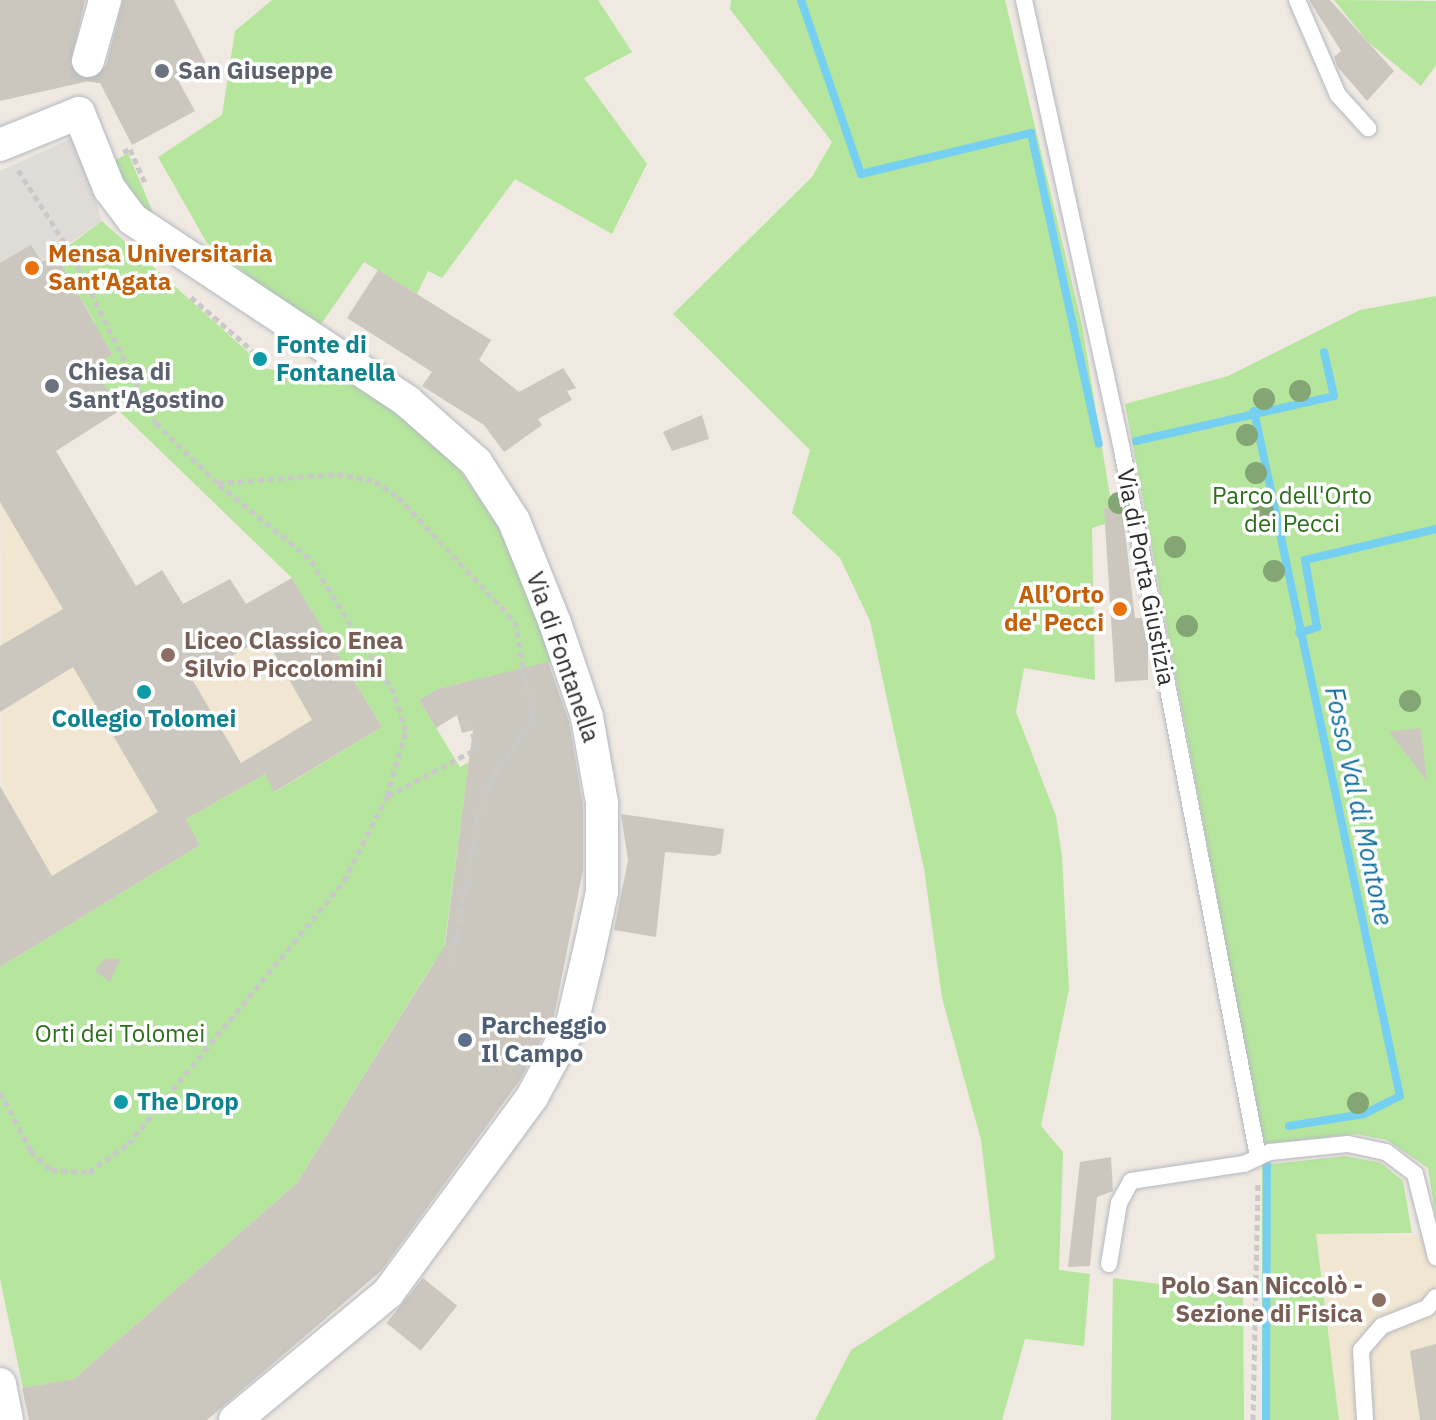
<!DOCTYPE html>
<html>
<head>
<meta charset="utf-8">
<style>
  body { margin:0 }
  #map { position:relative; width:1436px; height:1420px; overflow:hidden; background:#efe9e1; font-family:"IBM Plex Sans",sans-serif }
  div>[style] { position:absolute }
  .education>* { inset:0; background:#f0e6d1 }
  .green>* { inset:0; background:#b6e59e }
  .plaza>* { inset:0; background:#dfdcd8 }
  .stream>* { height:8px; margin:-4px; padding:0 4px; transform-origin:4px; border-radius:4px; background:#75cff0 }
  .building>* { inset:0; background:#cbc7bf; transform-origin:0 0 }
  .minor-tunnel>* { height:32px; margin-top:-16px; transform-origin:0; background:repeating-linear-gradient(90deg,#c8c4bd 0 32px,transparent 0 48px) }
  .path>* { height:5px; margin-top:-2.5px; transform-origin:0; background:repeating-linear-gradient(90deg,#c9c9c9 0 6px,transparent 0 10px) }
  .roads { filter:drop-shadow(0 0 2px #b4b7c1) drop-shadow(0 0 2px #b4b7c1) }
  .service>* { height:16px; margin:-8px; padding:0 8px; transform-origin:8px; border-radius:8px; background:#fff }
  .minor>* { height:32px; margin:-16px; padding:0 16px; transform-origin:16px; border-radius:16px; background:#fff }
  .trees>* { width:22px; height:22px; margin:-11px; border-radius:50%; background:#84a574 }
  .dots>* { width:22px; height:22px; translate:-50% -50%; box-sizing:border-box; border:4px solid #fff; border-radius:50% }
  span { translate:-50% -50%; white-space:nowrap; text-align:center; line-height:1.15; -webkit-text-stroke:7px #fff; paint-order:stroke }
  .worship-label { font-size:24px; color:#5b616d; font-weight:700 }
  .left { translate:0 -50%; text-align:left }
  .food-label { font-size:24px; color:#c56008; font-weight:700 }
  .right { translate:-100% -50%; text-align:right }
  .culture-label { font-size:24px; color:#0d838f; font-weight:700 }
  .park-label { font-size:24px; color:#2c6e1b }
  .street-label { font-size:24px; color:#2e2e2e }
  .education-label { font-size:24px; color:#785e54; font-weight:700 }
  .service-label { font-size:24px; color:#4e5e75; font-weight:700 }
  .water-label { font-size:26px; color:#0d6fa3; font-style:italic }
</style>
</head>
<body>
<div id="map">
  <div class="education">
    <i style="clip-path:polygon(0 432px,56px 451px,135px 586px,162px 570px,184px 604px,230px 579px,247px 604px,292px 578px,382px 727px,274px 792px,251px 784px,187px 819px,200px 845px,4px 965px)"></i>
    <i style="clip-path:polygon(1316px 1234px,1436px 1236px,1436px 1420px,1339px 1420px)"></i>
  </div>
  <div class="green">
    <i style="clip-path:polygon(272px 0,598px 0,632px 52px,584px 78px,647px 164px,612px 234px,515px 179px,442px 278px,428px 271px,417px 294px,364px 262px,317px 330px,207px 243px,158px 157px,222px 115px,235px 31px)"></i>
    <i style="clip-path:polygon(731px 0,1005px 0,1082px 325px,1114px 521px,1092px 528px,1095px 680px,1024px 668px,1016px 712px,1056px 816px,1062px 856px,1069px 989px,1041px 1126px,1063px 1152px,1059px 1270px,1090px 1274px,1084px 1346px,1025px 1339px,1002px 1420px,815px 1420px,851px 1350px,995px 1258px,981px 1140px,942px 998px,924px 869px,870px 621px,840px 558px,792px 513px,810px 450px,673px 314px,812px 177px,832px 142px,730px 9px)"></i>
    <i style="clip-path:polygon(1334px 0,1436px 1px,1436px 65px,1421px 86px,1368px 42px)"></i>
    <i style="clip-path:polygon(128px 153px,159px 227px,131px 205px,111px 163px)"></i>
    <i style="clip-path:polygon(102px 221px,267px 369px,353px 376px,451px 457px,499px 528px,557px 661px,437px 689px,419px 700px,460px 767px,469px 762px,442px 964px,434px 962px,297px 1183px,74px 1379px,23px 1388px,0 1279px,0 958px,5px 964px,200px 845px,186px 819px,265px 774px,275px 792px,382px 727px,292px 578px,119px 411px,90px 362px,112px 354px,106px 343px,98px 348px,95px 323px,56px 255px)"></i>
    <i style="clip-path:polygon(1436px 296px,1436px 1218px,1428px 1168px,1387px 1140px,1355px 1134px,1263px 1144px,1125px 404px,1228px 376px,1360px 310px)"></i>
    <i style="clip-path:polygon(1346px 1156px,1381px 1163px,1403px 1181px,1412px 1233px,1316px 1234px,1339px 1420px,1262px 1420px,1262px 1165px)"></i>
    <i style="clip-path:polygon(1113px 1278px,1243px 1295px,1244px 1420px,1111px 1420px)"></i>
  </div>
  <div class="plaza">
    <i style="clip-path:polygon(77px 136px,102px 221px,42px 262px,0 263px,0 171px)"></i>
  </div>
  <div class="stream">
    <i style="left:801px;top:0;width:184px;rotate:71deg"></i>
    <i style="left:861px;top:174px;width:175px;rotate:-13.6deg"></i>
    <i style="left:1031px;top:133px;width:318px;rotate:77.7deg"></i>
    <i style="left:1254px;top:411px;width:700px;rotate:77.97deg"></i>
    <i style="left:1400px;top:1096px;width:40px;rotate:153.4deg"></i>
    <i style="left:1364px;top:1114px;width:76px;rotate:170.9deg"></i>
    <i style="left:1136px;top:441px;width:203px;rotate:-12.8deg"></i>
    <i style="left:1334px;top:396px;width:45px;rotate:-102.8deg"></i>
    <i style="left:1299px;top:633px;width:19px;rotate:-18deg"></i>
    <i style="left:1317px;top:627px;width:68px;rotate:-100.2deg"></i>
    <i style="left:1305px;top:560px;width:135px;rotate:-13.3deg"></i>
    <i style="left:1266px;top:1420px;width:255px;rotate:-89.8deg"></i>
  </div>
  <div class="building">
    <i style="clip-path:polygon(0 0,85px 0,70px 65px,75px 75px,92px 80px,106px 66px,123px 0,174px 0,208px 67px,179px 82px,195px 111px,132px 145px,98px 79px,0 101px)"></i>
    <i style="clip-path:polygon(1309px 0,1330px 0,1394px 71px,1367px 101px,1337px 66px,1334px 57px,1341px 51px)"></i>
    <i style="clip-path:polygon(evenodd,31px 245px,42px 262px,56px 255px,112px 354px,94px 367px,119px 411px,56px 451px,136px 586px,162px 570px,183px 604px,230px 579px,246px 604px,292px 578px,382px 727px,274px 792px,265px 774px,186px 819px,200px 845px,0 967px,0 786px,52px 876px,158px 812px,73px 667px,0 712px,0 646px,63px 609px,0 502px,0 263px,31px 245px,265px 637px,312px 720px,241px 763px,192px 679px,265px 637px)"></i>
    <i style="clip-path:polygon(378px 270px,491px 340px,479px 360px,519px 392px,563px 368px,576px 388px,567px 391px,572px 400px,538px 419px,542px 425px,504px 452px,484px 425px,422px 386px,432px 372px,347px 318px)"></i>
    <i style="clip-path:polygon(702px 415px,709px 439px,672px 451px,663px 432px)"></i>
    <i style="clip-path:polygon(1122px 506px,1135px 618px,1142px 618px,1148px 644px,1148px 680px,1115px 682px,1104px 508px)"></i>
    <i style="clip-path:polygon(548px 662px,569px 722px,583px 805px,583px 870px,554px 1016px,520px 1080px,381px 1271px,207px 1420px,29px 1420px,22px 1388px,74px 1379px,297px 1183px,445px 945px,473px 730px,462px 733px,457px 715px,436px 728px,419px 700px,437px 689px)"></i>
    <i style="clip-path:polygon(1420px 728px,1422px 740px,1427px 781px,1389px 732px)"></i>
    <i style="clip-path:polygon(621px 814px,724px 829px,721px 853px,715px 856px,665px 852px,656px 937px,614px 930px,628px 860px)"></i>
    <i style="clip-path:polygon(105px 958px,120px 960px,110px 982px,95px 971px)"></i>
    <i style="clip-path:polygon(1111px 1157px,1113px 1191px,1097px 1197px,1090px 1266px,1068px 1267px,1080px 1162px)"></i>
    <i style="left:423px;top:1278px;width:44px;height:58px;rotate:39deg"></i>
    <i style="clip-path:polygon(1436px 1344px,1436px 1420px,1420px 1420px,1410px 1351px)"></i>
  </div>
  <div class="minor-tunnel">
    <i style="left:85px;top:81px;width:20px;rotate:-81deg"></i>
  </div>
  <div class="path">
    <i style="left:123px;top:152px;width:8px;rotate:-23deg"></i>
    <i style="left:130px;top:149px;width:37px;rotate:66deg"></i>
    <i style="left:191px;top:297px;width:85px;rotate:41.2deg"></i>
    <i style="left:218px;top:483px;width:119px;rotate:-4.3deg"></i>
    <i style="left:337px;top:474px;width:39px;rotate:10deg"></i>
    <i style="left:375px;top:481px;width:28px;rotate:35deg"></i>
    <i style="left:398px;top:497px;width:171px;rotate:46.9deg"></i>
    <i style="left:515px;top:622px;width:100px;rotate:79.6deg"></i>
    <i style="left:533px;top:720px;width:60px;rotate:126.9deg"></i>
    <i style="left:497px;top:768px;width:55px;rotate:111.4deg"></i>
    <i style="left:477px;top:819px;width:149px;rotate:99.7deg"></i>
    <i style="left:388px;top:796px;width:100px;rotate:-28.1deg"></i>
    <i style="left:476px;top:749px;width:26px;rotate:-101deg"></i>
    <i style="left:0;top:1092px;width:67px;rotate:62.3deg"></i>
    <i style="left:31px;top:1151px;width:28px;rotate:44deg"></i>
    <i style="left:51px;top:1170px;width:38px;rotate:3deg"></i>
    <i style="left:89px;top:1172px;width:48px;rotate:-35.7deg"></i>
    <i style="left:128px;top:1144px;width:340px;rotate:-50.6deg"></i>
    <i style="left:344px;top:881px;width:95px;rotate:-63.2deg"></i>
    <i style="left:387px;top:796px;width:68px;rotate:-73.7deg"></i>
    <i style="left:406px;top:731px;width:40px;rotate:-108deg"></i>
    <i style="left:394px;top:693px;width:160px;rotate:-122.2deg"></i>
    <i style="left:309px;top:558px;width:119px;rotate:-140.8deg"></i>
    <i style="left:217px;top:483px;width:86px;rotate:-135.5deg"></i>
    <i style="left:156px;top:423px;width:192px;rotate:-116.6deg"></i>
    <i style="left:70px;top:251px;width:96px;rotate:-122.7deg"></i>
    <i style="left:1253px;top:1420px;width:239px;rotate:-88.8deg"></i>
  </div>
  <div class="roads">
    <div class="service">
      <i style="left:1024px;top:0;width:461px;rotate:77.7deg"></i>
      <i style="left:1122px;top:450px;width:719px;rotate:79.1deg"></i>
      <i style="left:1297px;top:0;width:103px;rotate:66.7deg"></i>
      <i style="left:1338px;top:95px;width:45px;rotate:47.7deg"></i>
      <i style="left:1109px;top:1264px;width:62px;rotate:-80.7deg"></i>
      <i style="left:1119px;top:1203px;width:25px;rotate:-61deg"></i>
      <i style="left:1131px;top:1181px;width:114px;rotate:-8.6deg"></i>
      <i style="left:1244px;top:1164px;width:29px;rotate:-25deg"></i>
      <i style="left:1270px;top:1152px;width:78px;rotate:-5.9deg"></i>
      <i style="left:1348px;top:1144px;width:39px;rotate:12deg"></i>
      <i style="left:1386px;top:1152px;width:36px;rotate:37deg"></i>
      <i style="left:1415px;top:1174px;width:86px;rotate:75.8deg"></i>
      <i style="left:1365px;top:1420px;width:70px;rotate:-93.3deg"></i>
      <i style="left:1361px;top:1350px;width:32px;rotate:-49deg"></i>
      <i style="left:1382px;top:1326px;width:48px;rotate:-21.8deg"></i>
      <i style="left:1427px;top:1308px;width:14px;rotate:-51deg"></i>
    </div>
    <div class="minor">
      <i style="left:88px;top:61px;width:63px;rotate:-74.4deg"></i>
      <i style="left:79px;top:113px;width:81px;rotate:68.2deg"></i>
      <i style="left:109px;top:188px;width:39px;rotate:53deg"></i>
      <i style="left:132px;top:219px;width:331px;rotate:33.5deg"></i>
      <i style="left:408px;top:402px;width:91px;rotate:41.4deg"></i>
      <i style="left:476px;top:462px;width:70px;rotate:57.2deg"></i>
      <i style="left:514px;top:521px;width:110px;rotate:68.1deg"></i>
      <i style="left:555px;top:623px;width:99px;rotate:71.2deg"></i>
      <i style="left:587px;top:717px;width:87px;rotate:80.1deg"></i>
      <i style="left:602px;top:803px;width:89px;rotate:90deg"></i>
      <i style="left:602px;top:892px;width:66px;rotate:102.3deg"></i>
      <i style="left:588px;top:956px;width:69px;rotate:103.4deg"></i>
      <i style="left:572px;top:1023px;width:84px;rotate:118.4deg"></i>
      <i style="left:532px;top:1097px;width:243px;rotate:126.3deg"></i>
      <i style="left:388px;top:1293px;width:199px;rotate:140.3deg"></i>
      <i style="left:0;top:145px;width:85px;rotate:-22.1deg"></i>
      <i style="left:0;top:1384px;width:37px;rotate:79deg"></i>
    </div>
  </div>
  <div class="trees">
    <i style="left:1300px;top:391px"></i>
    <i style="left:1264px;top:399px"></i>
    <i style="left:1247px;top:435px"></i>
    <i style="left:1256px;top:473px"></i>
    <i style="left:1119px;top:503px"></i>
    <i style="left:1263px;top:512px"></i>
    <i style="left:1175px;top:547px"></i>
    <i style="left:1274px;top:571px"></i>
    <i style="left:1187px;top:626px"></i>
    <i style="left:1410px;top:701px"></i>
    <i style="left:1358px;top:1103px"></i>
  </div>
  <div class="dots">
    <i style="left:162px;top:71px;background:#6b7280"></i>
    <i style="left:32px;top:268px;background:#e8710a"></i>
    <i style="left:260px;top:359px;background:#0f9aa8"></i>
    <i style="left:52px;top:386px;background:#6b7280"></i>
    <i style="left:1120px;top:609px;background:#e8710a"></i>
    <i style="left:168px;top:655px;background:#8d6e63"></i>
    <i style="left:144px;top:692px;background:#0f9aa8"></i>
    <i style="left:465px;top:1040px;background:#5c6f8a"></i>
    <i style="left:121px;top:1102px;background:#0f9aa8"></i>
    <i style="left:1379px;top:1300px;background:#8d6e63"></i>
  </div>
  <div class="worship-label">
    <span class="left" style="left:178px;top:71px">San Giuseppe</span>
    <span class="left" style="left:68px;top:386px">Chiesa di<br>Sant'Agostino</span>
  </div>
  <div class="food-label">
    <span class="left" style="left:48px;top:268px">Mensa Universitaria<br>Sant'Agata</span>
    <span class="right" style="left:1104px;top:609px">All’Orto<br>de' Pecci</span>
  </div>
  <div class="culture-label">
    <span class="left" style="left:276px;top:359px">Fonte di<br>Fontanella</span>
    <span style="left:144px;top:719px">Collegio Tolomei</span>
    <span class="left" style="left:137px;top:1102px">The Drop</span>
  </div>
  <div class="park-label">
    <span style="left:1292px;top:510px">Parco dell'Orto<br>dei Pecci</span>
    <span style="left:120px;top:1034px">Orti dei Tolomei</span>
  </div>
  <div class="street-label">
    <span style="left:1146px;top:577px;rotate:79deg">Via di Porta Giustizia</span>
    <span style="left:563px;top:657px;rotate:71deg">Via di Fontanella</span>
  </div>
  <div class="education-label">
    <span class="left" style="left:184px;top:655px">Liceo Classico Enea<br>Silvio Piccolomini</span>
    <span class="right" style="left:1363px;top:1300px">Polo San Niccolò -<br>Sezione di Fisica</span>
  </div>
  <div class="service-label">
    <span class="left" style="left:481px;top:1040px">Parcheggio<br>Il Campo</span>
  </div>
  <div class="water-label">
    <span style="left:1359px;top:806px;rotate:78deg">Fosso Val di Montone</span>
  </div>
</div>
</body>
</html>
